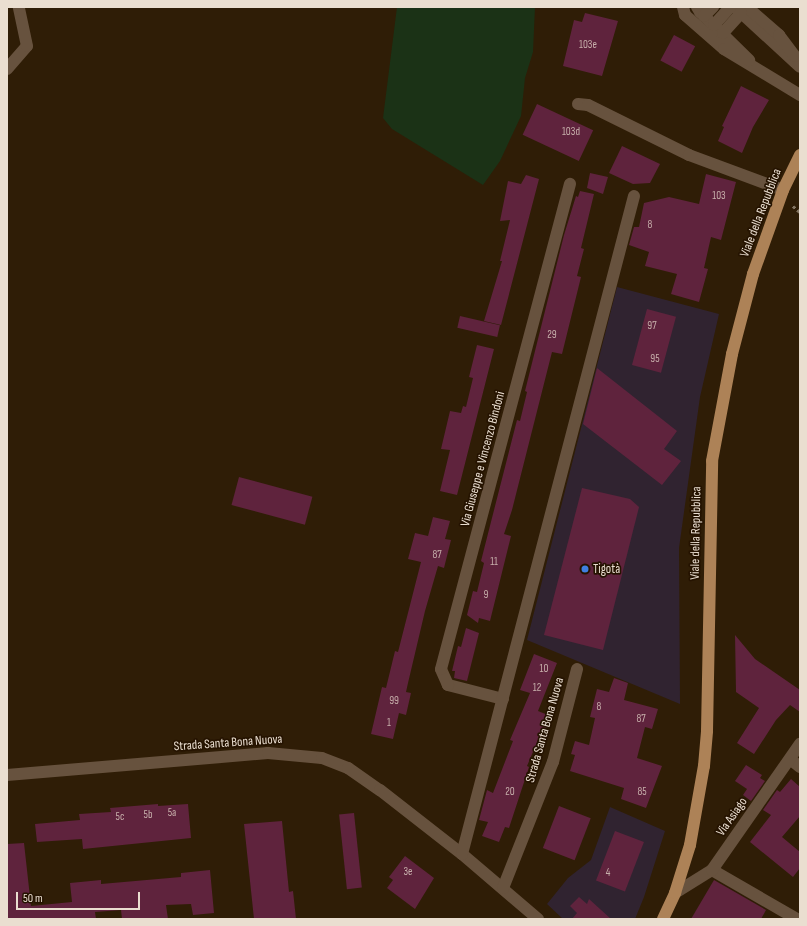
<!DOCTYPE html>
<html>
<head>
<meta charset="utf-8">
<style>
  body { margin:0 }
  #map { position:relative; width:807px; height:926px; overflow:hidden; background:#2f1d06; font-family:"Sofia Sans Condensed",sans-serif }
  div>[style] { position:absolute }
  .commercial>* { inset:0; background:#302330 }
  .green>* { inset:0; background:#1b3216 }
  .building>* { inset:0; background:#5f233d; transform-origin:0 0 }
  .path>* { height:2.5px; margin-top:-1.25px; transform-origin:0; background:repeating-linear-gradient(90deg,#847562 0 3px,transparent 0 6px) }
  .minor>* { height:12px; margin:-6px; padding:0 6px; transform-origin:6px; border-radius:6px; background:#67523e }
  .major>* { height:12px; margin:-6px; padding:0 6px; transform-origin:6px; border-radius:6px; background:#ad8257 }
  .dots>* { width:11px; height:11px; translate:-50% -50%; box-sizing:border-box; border:2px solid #251300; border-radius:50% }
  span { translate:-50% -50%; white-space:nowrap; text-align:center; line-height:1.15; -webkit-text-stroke:3.5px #251300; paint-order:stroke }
  .number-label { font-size:11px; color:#c7afab }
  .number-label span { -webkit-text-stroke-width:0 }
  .street-label { font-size:13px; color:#eaded0 }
  .poi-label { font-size:13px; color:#eaded0 }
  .left { translate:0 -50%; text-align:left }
  .frame { position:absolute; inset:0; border:8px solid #eaded0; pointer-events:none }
  .scale { position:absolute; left:16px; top:892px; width:124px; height:18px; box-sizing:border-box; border:2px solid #eaded0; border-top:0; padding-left:5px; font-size:12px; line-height:14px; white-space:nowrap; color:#eaded0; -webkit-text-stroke:3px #251300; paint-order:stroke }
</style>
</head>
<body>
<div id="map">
  <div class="commercial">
    <i style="clip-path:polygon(617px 287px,719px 314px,700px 397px,679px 548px,680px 704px,527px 640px)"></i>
    <i style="clip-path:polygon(610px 807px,665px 831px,644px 897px,635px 919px,563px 919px,547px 904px,568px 878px,591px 860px)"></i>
  </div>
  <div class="green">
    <i style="clip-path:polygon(397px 7px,535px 7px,533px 52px,525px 78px,521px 116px,500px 161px,483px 185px,392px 129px,383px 118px)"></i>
  </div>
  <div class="building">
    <i style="clip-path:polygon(585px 13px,618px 21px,602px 76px,563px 66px,574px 20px,582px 22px)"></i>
    <i style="left:674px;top:35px;width:24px;height:29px;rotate:28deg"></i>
    <i style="clip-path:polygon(741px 86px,769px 100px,753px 127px,742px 153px,718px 141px,724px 127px,722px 126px)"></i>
    <i style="left:537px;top:104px;width:62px;height:34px;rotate:25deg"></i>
    <i style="clip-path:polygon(622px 146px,660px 164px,650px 183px,633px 184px,609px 173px)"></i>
    <i style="clip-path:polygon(590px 173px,608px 177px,603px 194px,587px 188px)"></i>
    <i style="clip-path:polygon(706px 174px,736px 182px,721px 240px,711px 237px,704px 268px,708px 269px,699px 302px,671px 294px,677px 274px,645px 266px,649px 252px,629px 245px,634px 227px,639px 227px,644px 203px,669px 197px,699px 204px)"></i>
    <i style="clip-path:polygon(526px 175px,539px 179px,501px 325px,484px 321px,502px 261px,500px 261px,510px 220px,500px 221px,508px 181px,521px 184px)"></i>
    <i style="clip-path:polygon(580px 191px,594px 194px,581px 248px,584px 249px,577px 276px,581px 277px,562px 354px,552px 352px,512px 510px,504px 534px,511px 536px,490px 621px,479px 618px,478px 623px,467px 615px,473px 591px,477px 592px,484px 563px,481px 561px,517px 420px,520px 421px,527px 392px,525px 391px,564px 235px,576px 196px,578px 197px)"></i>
    <i style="left:647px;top:309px;width:30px;height:58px;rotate:15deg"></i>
    <i style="left:460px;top:316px;width:41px;height:12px;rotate:13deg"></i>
    <i style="clip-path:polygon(477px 345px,494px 349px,457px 495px,440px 491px,450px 450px,441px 449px,450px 411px,461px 413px,463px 406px,466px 407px,473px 378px,469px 377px)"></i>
    <i style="clip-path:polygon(597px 368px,677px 431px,664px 449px,681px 461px,662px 485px,583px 424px)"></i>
    <i style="left:239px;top:477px;width:76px;height:29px;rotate:15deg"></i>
    <i style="clip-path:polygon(582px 488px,630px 499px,639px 507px,603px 650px,544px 635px)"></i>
    <i style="clip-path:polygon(433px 517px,450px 521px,445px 539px,451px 540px,444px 568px,438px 566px,425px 611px,408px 683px,406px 692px,411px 693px,406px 715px,399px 713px,393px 739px,371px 734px,382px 687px,386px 688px,395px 651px,398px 652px,421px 562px,408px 559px,415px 533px,428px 536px)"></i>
    <i style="clip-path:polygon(466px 628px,479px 633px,467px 681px,454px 678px,455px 671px,452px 671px,458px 646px,461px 647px)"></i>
    <i style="clip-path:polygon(735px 635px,755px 659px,800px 690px,800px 712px,790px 705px,776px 720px,754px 754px,737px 743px,759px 708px,736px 692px)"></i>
    <i style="clip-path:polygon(534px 654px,557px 663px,538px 711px,548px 715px,544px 725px,547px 726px,541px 741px,538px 740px,527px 766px,529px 767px,509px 828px,505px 827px,499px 842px,482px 836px,488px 822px,479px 820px,487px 790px,493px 793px,513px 741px,510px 740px,530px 693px,520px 690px)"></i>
    <i style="clip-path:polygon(614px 678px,628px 683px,624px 700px,658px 709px,652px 729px,645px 727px,637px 758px,662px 766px,646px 808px,621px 799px,624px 788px,570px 771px,575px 755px,571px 754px,575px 741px,589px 745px,595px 718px,590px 717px,597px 689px,609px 692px)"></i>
    <i style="clip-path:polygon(746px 765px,762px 775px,760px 778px,765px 781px,751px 801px,743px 795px,747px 789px,735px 781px)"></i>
    <i style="clip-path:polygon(791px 779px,800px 787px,800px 816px,782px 837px,800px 852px,800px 868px,793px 877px,750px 842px,771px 815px,763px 810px,777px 790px,780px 792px)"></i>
    <i style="clip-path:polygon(158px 804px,158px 806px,188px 804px,191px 838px,83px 849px,82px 839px,37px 842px,35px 824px,80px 820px,79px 814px,111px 812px,110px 808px)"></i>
    <i style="left:559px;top:806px;width:34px;height:45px;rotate:21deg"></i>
    <i style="left:354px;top:813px;width:75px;height:15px;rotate:84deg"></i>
    <i style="clip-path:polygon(282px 821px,289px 892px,293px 891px,296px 919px,254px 919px,244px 824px)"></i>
    <i style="left:615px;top:831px;width:31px;height:53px;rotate:21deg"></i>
    <i style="clip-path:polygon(24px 843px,31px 906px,72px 902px,70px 883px,101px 880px,101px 884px,181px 877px,181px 873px,210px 870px,214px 913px,193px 915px,191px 904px,166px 905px,168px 919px,122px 919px,121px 910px,95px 912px,96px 919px,7px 919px,7px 844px)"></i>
    <i style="clip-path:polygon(405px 856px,434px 878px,415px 909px,387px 888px,393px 880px,389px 877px)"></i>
    <i style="clip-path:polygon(714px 880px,766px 910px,761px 919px,691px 919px)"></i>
    <i style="clip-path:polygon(579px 897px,587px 904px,589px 899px,611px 919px,572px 919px,577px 913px,570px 906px)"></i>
  </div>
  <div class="path">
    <i style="left:793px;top:206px;width:9px;rotate:41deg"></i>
  </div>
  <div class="minor">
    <i style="left:683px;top:7px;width:8px;rotate:76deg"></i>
    <i style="left:685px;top:15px;width:52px;rotate:41.1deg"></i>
    <i style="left:724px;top:49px;width:89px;rotate:31.2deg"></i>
    <i style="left:697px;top:7px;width:6px;rotate:59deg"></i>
    <i style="left:700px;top:12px;width:69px;rotate:44.4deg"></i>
    <i style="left:735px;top:7px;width:88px;rotate:42.7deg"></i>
    <i style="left:747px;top:7px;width:43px;rotate:41.2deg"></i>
    <i style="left:779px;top:35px;width:26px;rotate:53deg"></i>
    <i style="left:704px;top:16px;width:13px;rotate:-45deg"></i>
    <i style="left:714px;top:25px;width:24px;rotate:-48deg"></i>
    <i style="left:723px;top:33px;width:27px;rotate:-48deg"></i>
    <i style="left:7px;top:69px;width:30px;rotate:-49deg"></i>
    <i style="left:27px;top:46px;width:40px;rotate:-102deg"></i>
    <i style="left:578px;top:104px;width:10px;rotate:6deg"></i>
    <i style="left:588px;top:105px;width:113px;rotate:26.3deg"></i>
    <i style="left:689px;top:155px;width:100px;rotate:20.4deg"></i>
    <i style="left:503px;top:699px;width:57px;rotate:-165.7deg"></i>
    <i style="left:448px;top:685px;width:17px;rotate:-114deg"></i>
    <i style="left:441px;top:669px;width:502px;rotate:-75.11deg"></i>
    <i style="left:790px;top:759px;width:13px;rotate:39deg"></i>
    <i style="left:7px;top:775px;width:262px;rotate:-4.8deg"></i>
    <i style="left:268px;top:753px;width:54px;rotate:5.3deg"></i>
    <i style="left:322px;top:758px;width:28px;rotate:21deg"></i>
    <i style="left:348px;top:768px;width:39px;rotate:35deg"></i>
    <i style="left:380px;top:790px;width:104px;rotate:38deg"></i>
    <i style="left:462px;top:854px;width:100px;rotate:40.5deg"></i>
    <i style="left:462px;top:854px;width:680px;rotate:-75.35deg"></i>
    <i style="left:712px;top:870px;width:98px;rotate:30deg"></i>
    <i style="left:503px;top:888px;width:136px;rotate:-68.4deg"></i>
    <i style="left:553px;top:762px;width:96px;rotate:-75.5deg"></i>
    <i style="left:675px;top:893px;width:44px;rotate:-31.9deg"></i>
    <i style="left:712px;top:870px;width:154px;rotate:-55.1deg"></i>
  </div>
  <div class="major">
    <i style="left:663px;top:919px;width:29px;rotate:-65deg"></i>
    <i style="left:675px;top:893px;width:50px;rotate:-72.6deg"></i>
    <i style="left:690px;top:845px;width:80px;rotate:-80deg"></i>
    <i style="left:704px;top:766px;width:35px;rotate:-85deg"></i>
    <i style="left:707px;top:731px;width:270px;rotate:-88.9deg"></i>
    <i style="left:712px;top:461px;width:109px;rotate:-79.4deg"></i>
    <i style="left:732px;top:354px;width:83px;rotate:-75.3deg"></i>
    <i style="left:753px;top:274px;width:89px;rotate:-70.3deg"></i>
    <i style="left:783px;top:190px;width:39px;rotate:-64deg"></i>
  </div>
  <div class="dots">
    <i style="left:585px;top:569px;background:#3f7fe0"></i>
  </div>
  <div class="number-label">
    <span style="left:588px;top:45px">103e</span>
    <span style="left:571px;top:132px">103d</span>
    <span style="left:719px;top:196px">103</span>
    <span style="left:650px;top:225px">8</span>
    <span style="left:652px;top:326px">97</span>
    <span style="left:552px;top:335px">29</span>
    <span style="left:655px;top:359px">95</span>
    <span style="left:437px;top:555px">87</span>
    <span style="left:494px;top:562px">11</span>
    <span style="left:486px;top:595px">9</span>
    <span style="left:544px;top:669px">10</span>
    <span style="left:537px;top:688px">12</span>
    <span style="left:394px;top:701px">99</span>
    <span style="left:599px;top:707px">8</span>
    <span style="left:641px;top:719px">87</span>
    <span style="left:389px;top:723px">1</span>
    <span style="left:510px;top:792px">20</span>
    <span style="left:642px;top:792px">85</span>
    <span style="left:172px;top:813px">5a</span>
    <span style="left:148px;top:815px">5b</span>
    <span style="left:120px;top:817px">5c</span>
    <span style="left:408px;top:872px">3e</span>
    <span style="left:608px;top:873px">4</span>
  </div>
  <div class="street-label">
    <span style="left:761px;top:213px;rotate:-69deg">Viale della Repubblica</span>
    <span style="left:483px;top:459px;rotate:-75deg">Via Giuseppe e Vincenzo Bindoni</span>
    <span style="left:696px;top:533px;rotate:-89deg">Viale della Repubblica</span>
    <span style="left:545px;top:730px;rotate:-74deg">Strada Santa Bona Nuova</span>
    <span style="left:228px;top:743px;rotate:-4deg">Strada Santa Bona Nuova</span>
    <span style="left:732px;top:817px;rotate:-55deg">Via Asiago</span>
  </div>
  <div class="poi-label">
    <span class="left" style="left:593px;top:569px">Tigotà</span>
  </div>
  <div class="frame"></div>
  <div class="scale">50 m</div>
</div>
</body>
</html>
